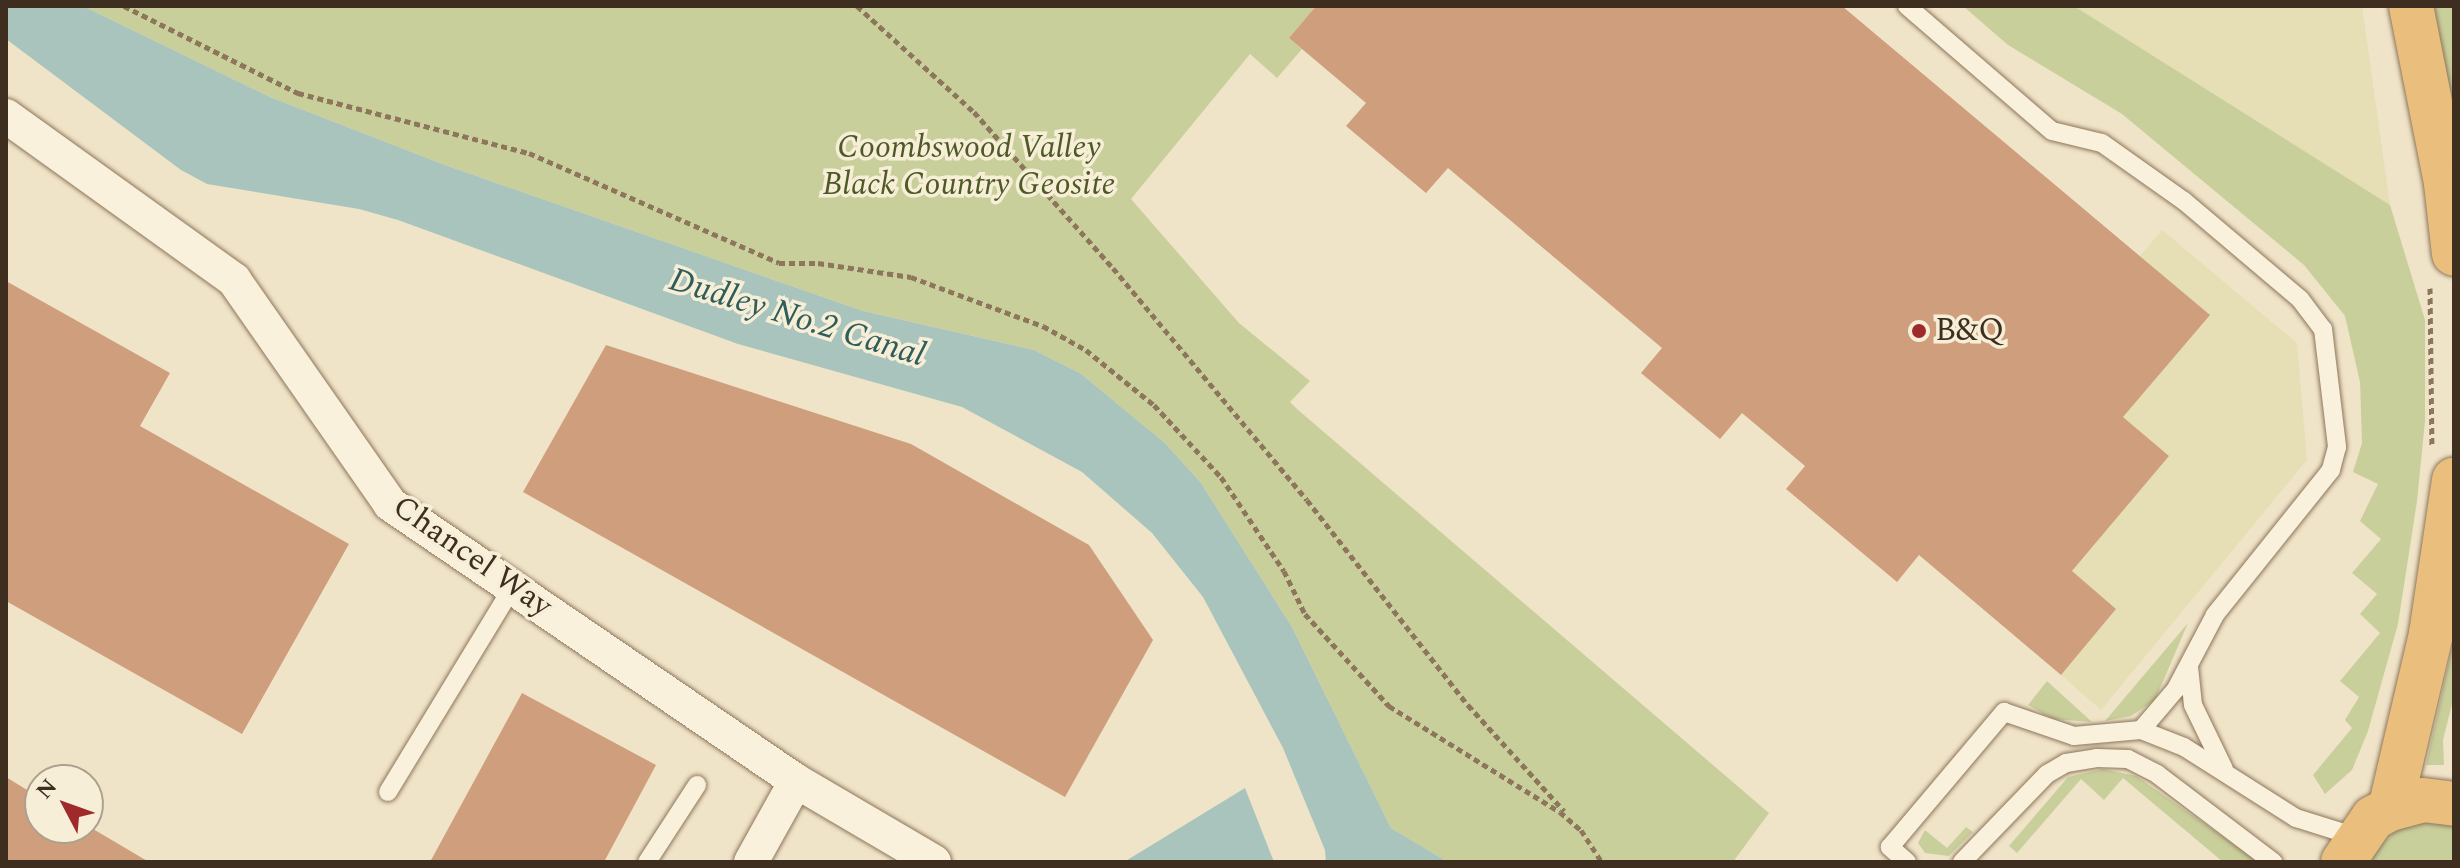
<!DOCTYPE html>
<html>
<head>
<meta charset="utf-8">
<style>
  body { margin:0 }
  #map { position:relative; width:2460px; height:868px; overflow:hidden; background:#f0e4c8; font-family:Spectral,serif }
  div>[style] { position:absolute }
  .farmland>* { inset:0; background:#e6deb5 }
  .green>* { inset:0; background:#c9cf9b }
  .water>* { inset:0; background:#a9c4bc }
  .building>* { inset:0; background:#cf9f7d }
  .path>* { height:5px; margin-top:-2.5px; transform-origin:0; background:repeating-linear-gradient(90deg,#8d765c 0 6px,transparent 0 10px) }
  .roads { filter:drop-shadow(0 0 2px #8d765c) drop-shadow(0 0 2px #8d765c) }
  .service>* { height:18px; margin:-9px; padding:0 9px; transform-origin:9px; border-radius:9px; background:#faf1dc }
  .minor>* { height:34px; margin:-17px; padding:0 17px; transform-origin:17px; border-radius:17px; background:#faf1dc }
  .trunk>* { height:44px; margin:-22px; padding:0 22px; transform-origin:22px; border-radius:22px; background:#eabe7c }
  .dots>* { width:22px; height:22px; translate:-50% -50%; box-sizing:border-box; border:4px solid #f7eed8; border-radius:50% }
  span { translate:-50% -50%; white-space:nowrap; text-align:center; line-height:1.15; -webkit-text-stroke:7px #f7eed8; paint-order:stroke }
  .park-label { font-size:32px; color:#4d5a26; font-style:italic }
  .poi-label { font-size:32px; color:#3d2e20 }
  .left { translate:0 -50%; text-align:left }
  .street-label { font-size:32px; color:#3d2e20 }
  .water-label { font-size:34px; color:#2f5d5a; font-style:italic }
  .frame { position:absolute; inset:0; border:8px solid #3d2e20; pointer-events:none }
  .north { position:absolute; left:24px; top:764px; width:80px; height:80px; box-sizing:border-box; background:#f7eed8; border:2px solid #ada18e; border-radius:50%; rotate:311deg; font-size:22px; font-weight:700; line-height:32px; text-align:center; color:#3d2e20 }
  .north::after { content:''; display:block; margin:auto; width:28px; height:36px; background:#9e2a2b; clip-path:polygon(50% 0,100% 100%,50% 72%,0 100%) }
</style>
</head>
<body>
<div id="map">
  <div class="farmland">
    <i style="clip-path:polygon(2074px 6px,2362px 6px,2390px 205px)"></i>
    <i style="clip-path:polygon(2162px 230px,2297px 343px,2307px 460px,2101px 710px,2061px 675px,2116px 609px,2072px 571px,2169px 456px,2123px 417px,2209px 315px,2140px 256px)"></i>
  </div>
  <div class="green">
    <i style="clip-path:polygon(83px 6px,1316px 6px,1289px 38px,1302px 49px,1277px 78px,1250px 54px,1131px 199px,1239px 323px,1310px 381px,1290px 402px,1297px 409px,1769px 813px,1733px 862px,1448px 862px,1391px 828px,1292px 627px,1201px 483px,1165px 443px,1080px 373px,1034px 350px,863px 311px,445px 165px,270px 97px)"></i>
    <i style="clip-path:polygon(1963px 6px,2074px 6px,2390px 205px,2425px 320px,2425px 421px,2417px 501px,2398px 624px,2368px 731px,2352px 770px,2325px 794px,2313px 775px,2352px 728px,2345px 720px,2359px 697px,2340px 681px,2380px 633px,2360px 614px,2377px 594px,2352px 573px,2381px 539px,2360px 521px,2378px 484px,2353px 472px,2362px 443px,2360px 382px,2345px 316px,2304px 265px,2122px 114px,2008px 45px)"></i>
    <i style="clip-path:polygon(2434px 6px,2454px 6px,2454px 120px,2453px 114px)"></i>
    <i style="clip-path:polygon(2188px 623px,2155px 700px,2131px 716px,2105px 721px)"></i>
    <i style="clip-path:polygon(2454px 639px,2454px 696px,2443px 740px,2444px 765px,2426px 765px)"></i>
    <i style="clip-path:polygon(2047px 681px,2092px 722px,2052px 719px,2028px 705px)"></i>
    <i style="clip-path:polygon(2103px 769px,2136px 776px,2259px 862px,2223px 862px,2123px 778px,2104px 800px,2081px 779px,2017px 853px,2009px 846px,2068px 777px)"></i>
    <i style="clip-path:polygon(2427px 820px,2454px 822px,2454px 862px,2365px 862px,2396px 829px)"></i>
    <i style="clip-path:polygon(1966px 827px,1973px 832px,1949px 856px,1925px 853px,1918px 843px,1925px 830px,1947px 848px)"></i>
  </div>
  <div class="water">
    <i style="clip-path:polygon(6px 6px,83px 6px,270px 97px,445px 165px,863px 311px,1034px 350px,1080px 373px,1165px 443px,1201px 483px,1292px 627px,1391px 828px,1448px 862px,1326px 862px,1325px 850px,1283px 748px,1203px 597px,1152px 533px,1082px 472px,962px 407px,738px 344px,398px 220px,359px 209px,207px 184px,181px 170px,6px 39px)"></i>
    <i style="clip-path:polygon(1245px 788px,1274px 862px,1124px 862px)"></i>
  </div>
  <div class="building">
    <i style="clip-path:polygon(1316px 6px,1842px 6px,2210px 315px,2123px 417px,2169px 456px,2072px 571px,2116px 609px,2061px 675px,1919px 555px,1897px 582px,1786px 489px,1805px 466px,1742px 413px,1720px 439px,1641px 373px,1662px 348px,1448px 168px,1426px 193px,1346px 126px,1366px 103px,1289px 38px)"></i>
    <i style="clip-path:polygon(6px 281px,170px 373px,140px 426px,349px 544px,242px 734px,6px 601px)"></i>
    <i style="clip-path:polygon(606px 345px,911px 444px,1089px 545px,1153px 640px,1065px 797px,523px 492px)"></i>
    <i style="clip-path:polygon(522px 693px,656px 765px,604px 862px,430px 862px)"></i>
    <i style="clip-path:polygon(6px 777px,40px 798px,40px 828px,88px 826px,149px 862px,6px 862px)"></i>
  </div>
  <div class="path">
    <i style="left:124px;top:6px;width:195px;rotate:26.6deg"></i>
    <i style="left:298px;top:93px;width:239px;rotate:14.6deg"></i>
    <i style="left:529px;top:153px;width:273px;rotate:23.7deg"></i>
    <i style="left:779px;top:263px;width:39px"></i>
    <i style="left:818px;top:263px;width:94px;rotate:8.6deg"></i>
    <i style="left:911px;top:277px;width:141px;rotate:20.4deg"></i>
    <i style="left:1043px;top:326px;width:49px;rotate:29.2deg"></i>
    <i style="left:1086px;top:350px;width:87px;rotate:39deg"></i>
    <i style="left:1154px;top:405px;width:98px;rotate:47.1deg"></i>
    <i style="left:1221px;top:477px;width:113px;rotate:56.2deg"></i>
    <i style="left:1284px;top:571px;width:48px;rotate:64deg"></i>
    <i style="left:1305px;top:614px;width:125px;rotate:47.6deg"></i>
    <i style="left:1389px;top:706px;width:201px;rotate:31.8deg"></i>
    <i style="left:1560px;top:812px;width:28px;rotate:41deg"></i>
    <i style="left:1581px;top:830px;width:38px;rotate:57deg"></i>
    <i style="left:857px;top:6px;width:158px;rotate:42.2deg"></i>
    <i style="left:974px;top:112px;width:209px;rotate:48.3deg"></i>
    <i style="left:1113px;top:268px;width:302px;rotate:50.1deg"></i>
    <i style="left:1307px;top:500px;width:261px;rotate:51.9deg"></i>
    <i style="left:1468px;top:705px;width:143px;rotate:47.8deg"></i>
    <i style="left:2430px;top:288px;width:158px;rotate:89.3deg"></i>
  </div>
  <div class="roads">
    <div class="service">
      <i style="left:1907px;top:6px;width:191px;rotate:40.8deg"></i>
      <i style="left:2052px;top:131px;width:51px;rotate:13.5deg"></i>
      <i style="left:2102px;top:143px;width:100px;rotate:35.3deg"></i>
      <i style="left:2184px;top:201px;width:152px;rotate:40.2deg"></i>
      <i style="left:2300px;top:299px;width:38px;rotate:53deg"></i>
      <i style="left:2323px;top:329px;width:119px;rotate:83.2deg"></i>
      <i style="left:2337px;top:447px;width:24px;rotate:105deg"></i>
      <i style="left:2331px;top:470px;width:186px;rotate:128.7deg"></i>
      <i style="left:2215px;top:615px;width:84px;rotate:117.8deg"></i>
      <i style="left:2176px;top:689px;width:54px;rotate:130.5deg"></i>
      <i style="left:2189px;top:667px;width:38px;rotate:84deg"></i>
      <i style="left:2193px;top:705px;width:71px;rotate:64.2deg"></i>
      <i style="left:388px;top:792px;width:239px;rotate:-58.7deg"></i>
      <i style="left:647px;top:862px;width:92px;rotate:-57deg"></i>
      <i style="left:1907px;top:862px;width:23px;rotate:-139deg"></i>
      <i style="left:1890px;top:847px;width:177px;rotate:-49.8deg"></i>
      <i style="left:2004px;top:712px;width:74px;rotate:18.9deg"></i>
      <i style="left:2074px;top:736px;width:67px;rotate:-5.1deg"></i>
      <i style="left:2141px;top:730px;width:46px;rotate:21.6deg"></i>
      <i style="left:2184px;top:747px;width:133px;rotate:32.4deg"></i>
      <i style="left:2296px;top:818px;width:53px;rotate:17.4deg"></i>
      <i style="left:2347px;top:834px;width:14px;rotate:-12deg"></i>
      <i style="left:1962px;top:862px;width:122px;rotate:-46deg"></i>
      <i style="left:2047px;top:774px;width:22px;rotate:-30deg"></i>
      <i style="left:2066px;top:763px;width:31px;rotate:-9deg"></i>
      <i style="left:2097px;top:758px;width:31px;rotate:2deg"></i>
      <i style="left:2128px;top:759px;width:33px;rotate:27deg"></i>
      <i style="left:2157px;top:774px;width:146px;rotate:37.2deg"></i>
    </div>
    <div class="minor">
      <i style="left:6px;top:116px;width:281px;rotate:35.7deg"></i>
      <i style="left:234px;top:280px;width:273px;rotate:55.1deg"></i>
      <i style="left:390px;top:504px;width:491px;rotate:34.3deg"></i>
      <i style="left:796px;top:781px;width:160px;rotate:30.4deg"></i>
      <i style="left:751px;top:862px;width:93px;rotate:-60.9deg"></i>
    </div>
    <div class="trunk">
      <i style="left:2411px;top:6px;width:180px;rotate:78.8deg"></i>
      <i style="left:2446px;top:183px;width:71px;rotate:83.6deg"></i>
      <i style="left:2390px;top:809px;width:180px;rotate:-76.8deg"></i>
      <i style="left:2431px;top:634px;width:156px;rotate:-81.5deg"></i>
      <i style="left:2343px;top:862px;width:53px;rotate:-55.7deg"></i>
      <i style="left:2373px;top:818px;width:19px;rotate:-28deg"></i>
      <i style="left:2390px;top:809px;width:34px;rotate:-15deg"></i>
      <i style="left:2423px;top:800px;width:31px;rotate:7deg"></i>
    </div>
  </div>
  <div class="dots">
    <i style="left:1919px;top:331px;background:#9e2a2b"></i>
  </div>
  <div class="park-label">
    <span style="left:969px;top:167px">Coombswood Valley<br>Black Country Geosite</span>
  </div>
  <div class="poi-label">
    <span class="left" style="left:1935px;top:331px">B&amp;Q</span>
  </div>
  <div class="street-label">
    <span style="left:472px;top:557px;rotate:35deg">Chancel Way</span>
  </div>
  <div class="water-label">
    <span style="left:797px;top:318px;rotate:17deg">Dudley No.2 Canal</span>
  </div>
  <div class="frame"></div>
  <div class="north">N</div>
</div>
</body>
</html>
